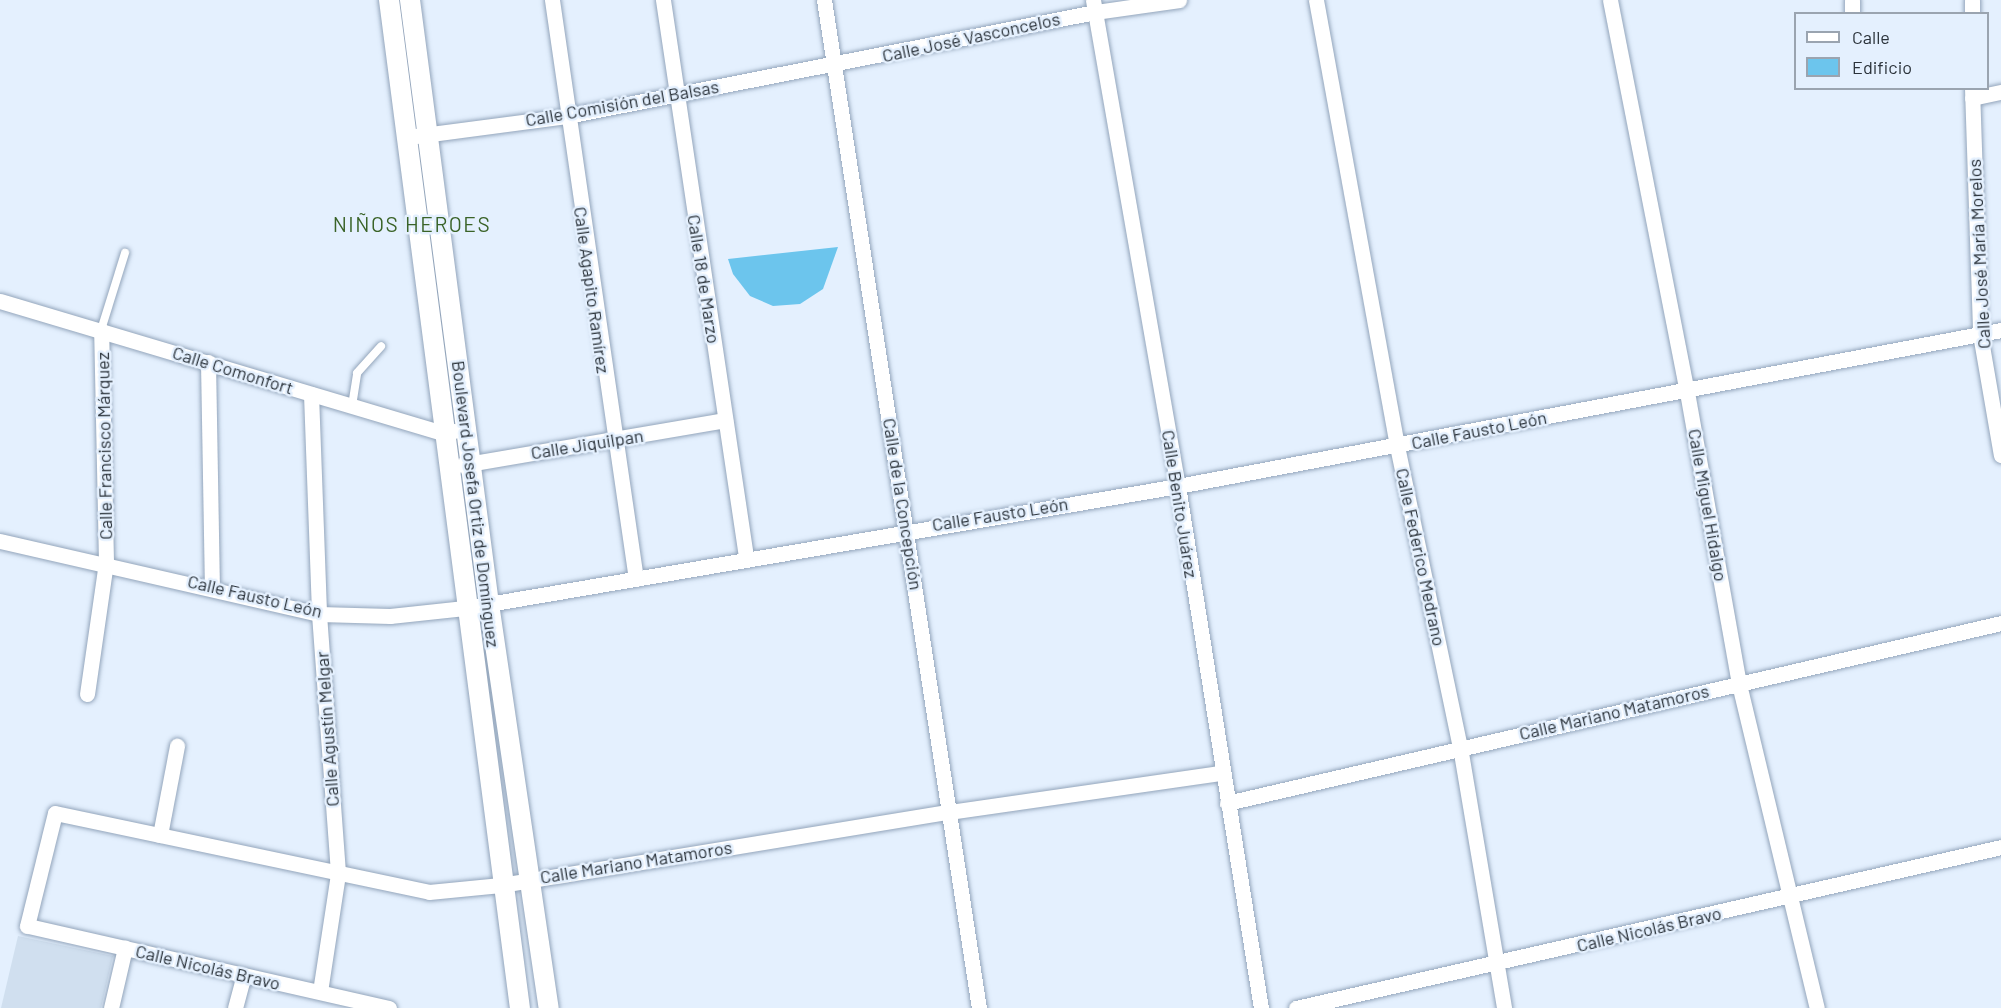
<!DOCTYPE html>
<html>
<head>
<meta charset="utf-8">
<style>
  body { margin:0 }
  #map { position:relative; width:2001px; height:1008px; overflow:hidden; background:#e4f0fe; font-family:Barlow,sans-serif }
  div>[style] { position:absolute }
  .built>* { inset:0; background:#d0dfef }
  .building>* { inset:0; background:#6cc5ed }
  .roads { filter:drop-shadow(0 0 2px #93a5bb) drop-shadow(0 0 2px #93a5bb) }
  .service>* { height:8px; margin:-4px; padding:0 4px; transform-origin:4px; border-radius:4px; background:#fff }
  .minor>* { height:15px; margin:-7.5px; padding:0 7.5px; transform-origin:7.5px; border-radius:7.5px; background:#fff }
  .tertiary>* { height:20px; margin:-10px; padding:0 10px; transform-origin:10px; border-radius:10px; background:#fff }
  span { translate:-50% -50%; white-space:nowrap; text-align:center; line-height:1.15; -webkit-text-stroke:5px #e4f0fe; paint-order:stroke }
  .street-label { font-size:18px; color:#2a323a }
  .quarter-label { font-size:21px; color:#3a6328; letter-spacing:1.5px }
  .legend { position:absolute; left:1794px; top:12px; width:195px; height:78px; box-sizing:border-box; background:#e4f0fe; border:2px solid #9aa4b0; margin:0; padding:8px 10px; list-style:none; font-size:18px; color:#2a323a }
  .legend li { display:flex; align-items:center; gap:12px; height:30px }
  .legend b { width:30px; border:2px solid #9aa4b0 }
</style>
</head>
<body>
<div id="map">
  <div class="built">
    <i style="clip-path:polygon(18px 936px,113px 956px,101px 1008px,1px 1008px)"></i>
  </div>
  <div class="building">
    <i style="clip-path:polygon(838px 247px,823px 289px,800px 304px,773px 306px,750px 296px,733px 274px,728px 259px)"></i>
  </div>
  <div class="roads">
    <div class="service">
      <i style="left:101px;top:330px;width:81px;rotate:-72.7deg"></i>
      <i style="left:352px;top:406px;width:33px;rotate:-81deg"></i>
      <i style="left:357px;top:373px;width:36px;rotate:-48deg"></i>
    </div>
    <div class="minor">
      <i style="left:552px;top:0;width:585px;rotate:81.75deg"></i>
      <i style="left:663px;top:0;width:563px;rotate:81.52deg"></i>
      <i style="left:824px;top:0;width:1020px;rotate:81.26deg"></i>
      <i style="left:1093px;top:0;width:493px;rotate:80.1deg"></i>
      <i style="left:1178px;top:486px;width:529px;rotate:80.97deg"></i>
      <i style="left:1316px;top:0;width:453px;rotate:79.7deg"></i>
      <i style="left:1397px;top:446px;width:308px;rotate:78.2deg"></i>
      <i style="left:1460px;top:747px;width:265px;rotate:80.4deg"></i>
      <i style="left:1610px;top:0;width:399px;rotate:78.9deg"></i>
      <i style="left:1687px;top:392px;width:297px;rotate:79.9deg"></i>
      <i style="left:1739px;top:684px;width:333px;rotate:76.5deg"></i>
      <i style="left:1852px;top:0;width:14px;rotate:90deg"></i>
      <i style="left:1972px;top:14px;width:14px;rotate:-90deg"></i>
      <i style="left:1972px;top:88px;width:246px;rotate:88.1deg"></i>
      <i style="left:1980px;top:334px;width:123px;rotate:80.2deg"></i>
      <i style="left:1972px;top:98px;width:30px;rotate:-12deg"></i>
      <i style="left:408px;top:137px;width:160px;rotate:-7.5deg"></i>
      <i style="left:567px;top:116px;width:538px;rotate:-11.14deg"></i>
      <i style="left:1095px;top:12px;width:85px;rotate:-8.1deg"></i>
      <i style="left:0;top:301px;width:461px;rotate:16.6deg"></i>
      <i style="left:442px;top:433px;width:12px;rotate:-9deg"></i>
      <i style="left:208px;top:362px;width:224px;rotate:89deg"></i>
      <i style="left:311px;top:394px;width:220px;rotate:87.9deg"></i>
      <i style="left:319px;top:614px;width:261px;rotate:85.8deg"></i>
      <i style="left:338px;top:874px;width:119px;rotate:98.7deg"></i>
      <i style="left:462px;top:465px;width:267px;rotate:-9.7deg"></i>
      <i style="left:0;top:541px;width:327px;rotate:12.9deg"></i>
      <i style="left:319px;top:614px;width:71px;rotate:1.6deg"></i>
      <i style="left:390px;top:616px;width:75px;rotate:-6.1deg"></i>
      <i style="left:465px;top:608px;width:723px;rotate:-9.71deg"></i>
      <i style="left:1178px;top:486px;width:838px;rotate:-10.73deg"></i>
      <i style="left:87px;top:694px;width:133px;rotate:-81.8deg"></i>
      <i style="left:106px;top:562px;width:232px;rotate:-91.2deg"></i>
      <i style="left:1227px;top:803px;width:795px;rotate:-13.09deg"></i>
      <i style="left:160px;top:835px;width:91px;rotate:-79.2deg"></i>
      <i style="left:111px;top:1008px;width:62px;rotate:-76.9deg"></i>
      <i style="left:235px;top:1008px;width:34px;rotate:-75deg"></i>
      <i style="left:389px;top:1008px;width:371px;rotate:-167.2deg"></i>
      <i style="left:27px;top:926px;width:116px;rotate:-76.1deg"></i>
      <i style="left:55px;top:813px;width:382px;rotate:11.9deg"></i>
      <i style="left:429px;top:892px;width:72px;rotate:-5.6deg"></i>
      <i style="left:501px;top:885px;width:454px;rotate:-9.3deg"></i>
      <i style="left:949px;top:812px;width:275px;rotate:-8.2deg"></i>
      <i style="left:1296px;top:1008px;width:723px;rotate:-12.86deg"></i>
    </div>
    <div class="tertiary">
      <i style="left:389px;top:0;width:1016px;rotate:82.6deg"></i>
      <i style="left:410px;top:0;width:609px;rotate:82.55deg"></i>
      <i style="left:489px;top:604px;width:408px;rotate:81.6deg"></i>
    </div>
  </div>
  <div class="street-label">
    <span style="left:971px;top:37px;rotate:-12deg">Calle José Vasconcelos</span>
    <span style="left:622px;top:103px;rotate:-10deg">Calle Comisión del Balsas</span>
    <span style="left:1979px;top:254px;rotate:-93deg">Calle José María Morelos</span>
    <span style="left:704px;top:279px;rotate:81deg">Calle 18 de Marzo</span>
    <span style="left:592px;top:290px;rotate:82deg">Calle Agapito Ramírez</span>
    <span style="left:233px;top:370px;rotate:17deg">Calle Comonfort</span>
    <span style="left:1479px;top:430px;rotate:-11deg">Calle Fausto León</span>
    <span style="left:587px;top:444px;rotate:-9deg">Calle Jiquilpan</span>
    <span style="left:104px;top:446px;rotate:-91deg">Calle Francisco Márquez</span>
    <span style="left:476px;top:504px;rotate:83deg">Boulevard Josefa Ortiz de Domínguez</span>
    <span style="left:903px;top:504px;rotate:81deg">Calle de la Concepción</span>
    <span style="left:1180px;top:504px;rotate:81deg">Calle Benito Juárez</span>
    <span style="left:1708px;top:505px;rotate:80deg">Calle Miguel Hidalgo</span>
    <span style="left:1000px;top:514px;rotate:-9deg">Calle Fausto León</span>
    <span style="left:1421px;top:557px;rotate:78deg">Calle Federico Medrano</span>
    <span style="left:255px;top:596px;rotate:13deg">Calle Fausto León</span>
    <span style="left:1614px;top:712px;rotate:-13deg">Calle Mariano Matamoros</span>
    <span style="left:327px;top:729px;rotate:-94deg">Calle Agustín Melgar</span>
    <span style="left:636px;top:862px;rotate:-9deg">Calle Mariano Matamoros</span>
    <span style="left:1649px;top:929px;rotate:-13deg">Calle Nicolás Bravo</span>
    <span style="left:208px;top:967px;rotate:13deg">Calle Nicolás Bravo</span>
  </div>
  <div class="quarter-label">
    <span style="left:412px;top:224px">NIÑOS HEROES</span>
  </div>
  <ul class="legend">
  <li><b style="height:8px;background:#fff"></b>Calle</li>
  <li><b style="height:16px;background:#6cc5ed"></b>Edificio</li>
  </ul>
</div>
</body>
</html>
